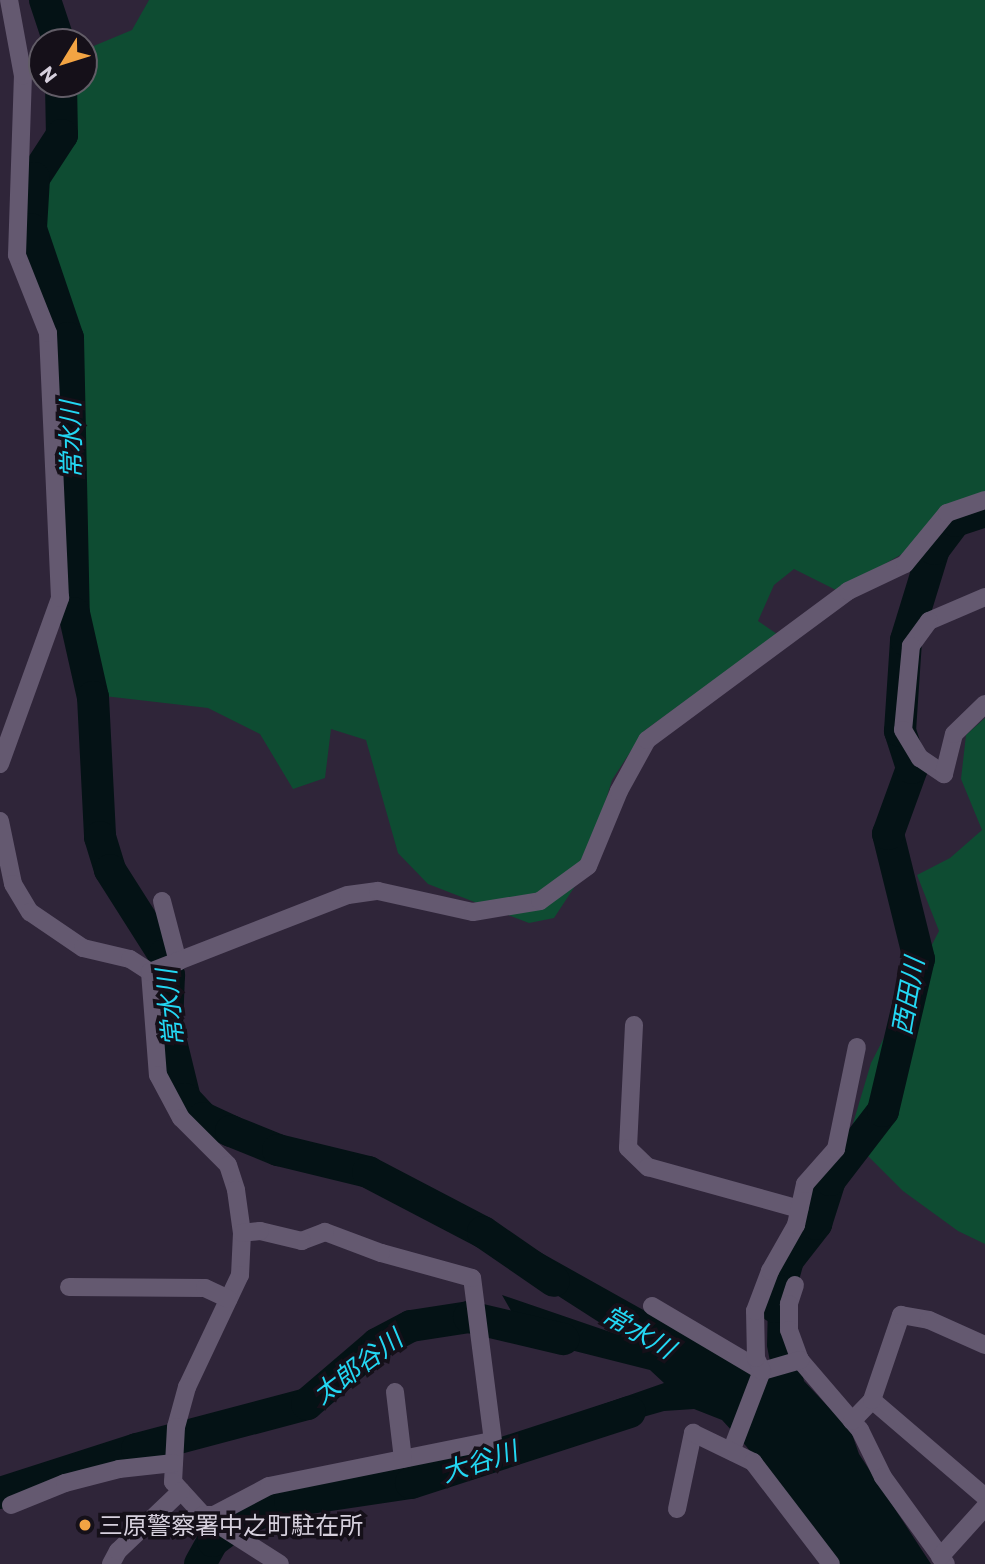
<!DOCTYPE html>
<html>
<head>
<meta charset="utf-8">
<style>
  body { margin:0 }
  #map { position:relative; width:985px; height:1564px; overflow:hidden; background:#2f2539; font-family:Commissioner,"Noto Sans JP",sans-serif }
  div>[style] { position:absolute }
  .green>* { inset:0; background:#0e4c32 }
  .water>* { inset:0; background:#041215 }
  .river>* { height:32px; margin:-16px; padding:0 16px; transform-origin:16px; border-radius:16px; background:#041215 }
  .minor>* { height:18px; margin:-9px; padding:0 9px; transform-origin:9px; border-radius:9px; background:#645970 }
  .dots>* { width:19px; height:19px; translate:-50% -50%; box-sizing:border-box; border:4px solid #151019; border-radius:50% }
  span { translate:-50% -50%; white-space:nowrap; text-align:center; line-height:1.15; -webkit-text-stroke:7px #151019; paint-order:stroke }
  .poi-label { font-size:24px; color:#d6d0dd }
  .left { translate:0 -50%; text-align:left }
  .water-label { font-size:26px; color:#23d7f3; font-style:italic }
  .north { position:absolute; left:28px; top:28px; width:70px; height:70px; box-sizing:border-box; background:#151019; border:2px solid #625d67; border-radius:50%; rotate:232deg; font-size:19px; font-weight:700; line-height:28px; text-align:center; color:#d6d0dd }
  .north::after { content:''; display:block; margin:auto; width:24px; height:32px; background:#f3a443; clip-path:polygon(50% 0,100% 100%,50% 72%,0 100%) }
</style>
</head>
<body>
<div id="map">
  <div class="green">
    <i style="clip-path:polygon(149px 0,985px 0,985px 496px,902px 554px,838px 591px,794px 569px,774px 585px,758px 621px,777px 634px,644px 731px,612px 780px,583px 874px,554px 918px,529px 923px,428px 884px,398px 853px,366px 740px,331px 729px,325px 778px,293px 789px,260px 734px,208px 708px,104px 696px,85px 612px,78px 336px,49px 254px,42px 228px,43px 206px,45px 181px,73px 139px,71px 84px,84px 84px,84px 50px,132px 30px)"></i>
    <i style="clip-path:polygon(985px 718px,985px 1244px,958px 1231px,903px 1191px,849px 1137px,871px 1063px,939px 931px,917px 875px,950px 858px,982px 830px,961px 779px,966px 735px)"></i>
  </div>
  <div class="water">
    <i style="clip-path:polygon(529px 1246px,729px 1358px,773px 1377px,767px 1346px,768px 1302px,784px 1259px,793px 1275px,786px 1305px,804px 1381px,851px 1431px,859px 1454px,931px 1564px,837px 1564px,746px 1446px,722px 1420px,694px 1409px,664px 1411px,594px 1431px,584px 1411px,664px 1383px,650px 1370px,527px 1339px,502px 1295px,619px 1335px,513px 1267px)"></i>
  </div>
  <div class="river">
    <i style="left:45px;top:0;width:44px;rotate:71.6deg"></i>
    <i style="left:61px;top:84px;width:51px;rotate:88.9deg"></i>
    <i style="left:62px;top:135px;width:51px;rotate:123.1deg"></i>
    <i style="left:34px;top:178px;width:51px;rotate:93.4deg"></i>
    <i style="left:31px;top:229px;width:115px;rotate:71.3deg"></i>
    <i style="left:68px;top:338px;width:275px;rotate:88.8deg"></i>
    <i style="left:74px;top:613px;width:86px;rotate:77.3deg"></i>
    <i style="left:93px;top:697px;width:140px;rotate:87.1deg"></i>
    <i style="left:100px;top:837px;width:34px;rotate:73deg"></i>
    <i style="left:110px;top:870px;width:101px;rotate:57.6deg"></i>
    <i style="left:164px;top:955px;width:21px;rotate:76deg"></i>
    <i style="left:169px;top:975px;width:50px;rotate:92.3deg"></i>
    <i style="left:167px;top:1025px;width:76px;rotate:76.3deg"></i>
    <i style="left:185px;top:1099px;width:26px;rotate:47deg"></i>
    <i style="left:203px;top:1118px;width:31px;rotate:25deg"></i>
    <i style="left:231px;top:1131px;width:51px;rotate:22deg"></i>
    <i style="left:278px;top:1150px;width:93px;rotate:13.7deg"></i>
    <i style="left:368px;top:1172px;width:130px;rotate:27.6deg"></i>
    <i style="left:483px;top:1232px;width:86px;rotate:34.6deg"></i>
    <i style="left:775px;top:1307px;width:49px;rotate:-74.5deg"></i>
    <i style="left:788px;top:1260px;width:46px;rotate:-52.1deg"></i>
    <i style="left:816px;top:1224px;width:46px;rotate:-72.3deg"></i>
    <i style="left:830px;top:1180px;width:87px;rotate:-52.5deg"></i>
    <i style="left:883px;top:1111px;width:156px;rotate:-76.7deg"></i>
    <i style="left:919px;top:959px;width:129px;rotate:-103.9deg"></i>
    <i style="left:888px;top:834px;width:70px;rotate:-70deg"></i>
    <i style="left:912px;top:768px;width:39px;rotate:-108deg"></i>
    <i style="left:900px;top:731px;width:91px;rotate:-86.2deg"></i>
    <i style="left:906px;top:640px;width:95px;rotate:-72.9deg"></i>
    <i style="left:934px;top:549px;width:35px;rotate:-53deg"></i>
    <i style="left:955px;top:521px;width:32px;rotate:-18deg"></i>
    <i style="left:0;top:1493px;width:144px;rotate:-17.8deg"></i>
    <i style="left:137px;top:1449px;width:176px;rotate:-14.8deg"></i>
    <i style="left:307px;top:1404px;width:92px;rotate:-40.6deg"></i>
    <i style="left:377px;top:1344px;width:38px;rotate:-28deg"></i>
    <i style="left:411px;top:1326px;width:59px;rotate:-8.8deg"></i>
    <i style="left:469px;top:1317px;width:97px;rotate:13.2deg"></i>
    <i style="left:200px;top:1564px;width:26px;rotate:-61deg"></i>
    <i style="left:213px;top:1541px;width:34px;rotate:-37deg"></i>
    <i style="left:240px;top:1521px;width:54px;rotate:-21.8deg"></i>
    <i style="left:290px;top:1501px;width:122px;rotate:-8.5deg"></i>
    <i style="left:411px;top:1483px;width:230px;rotate:-18deg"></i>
  </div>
  <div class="minor">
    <i style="left:985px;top:597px;width:61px;rotate:156.8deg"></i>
    <i style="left:929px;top:621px;width:31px;rotate:126deg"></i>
    <i style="left:911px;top:646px;width:84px;rotate:95.4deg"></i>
    <i style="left:903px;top:730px;width:33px;rotate:59deg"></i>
    <i style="left:920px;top:758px;width:29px;rotate:34deg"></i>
    <i style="left:944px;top:774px;width:41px;rotate:-76deg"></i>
    <i style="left:954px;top:734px;width:43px;rotate:-44.1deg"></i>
    <i style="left:0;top:764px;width:177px;rotate:-70.1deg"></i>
    <i style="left:60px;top:598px;width:265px;rotate:-92.6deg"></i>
    <i style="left:48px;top:333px;width:84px;rotate:-111.7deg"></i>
    <i style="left:17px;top:255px;width:179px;rotate:-88.1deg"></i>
    <i style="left:23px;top:76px;width:77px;rotate:-100.4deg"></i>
    <i style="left:0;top:821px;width:64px;rotate:78.3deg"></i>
    <i style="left:13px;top:884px;width:33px;rotate:59deg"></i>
    <i style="left:30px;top:912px;width:64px;rotate:34.2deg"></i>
    <i style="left:83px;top:948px;width:48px;rotate:13.2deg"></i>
    <i style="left:130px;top:959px;width:24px;rotate:33deg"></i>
    <i style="left:150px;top:972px;width:103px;rotate:85.6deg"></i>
    <i style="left:158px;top:1075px;width:49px;rotate:61.9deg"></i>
    <i style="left:181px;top:1118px;width:66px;rotate:45deg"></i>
    <i style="left:228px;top:1165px;width:26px;rotate:72deg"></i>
    <i style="left:236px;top:1190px;width:43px;rotate:82.1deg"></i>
    <i style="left:242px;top:1233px;width:42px;rotate:92.7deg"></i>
    <i style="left:240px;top:1275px;width:124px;rotate:115.3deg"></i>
    <i style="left:187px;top:1387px;width:41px;rotate:105.4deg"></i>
    <i style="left:176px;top:1427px;width:55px;rotate:93.1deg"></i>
    <i style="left:173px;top:1482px;width:45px;rotate:47.7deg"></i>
    <i style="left:203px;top:1515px;width:11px"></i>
    <i style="left:214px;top:1515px;width:62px;rotate:-27.8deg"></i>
    <i style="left:269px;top:1486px;width:228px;rotate:-11.4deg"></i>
    <i style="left:493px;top:1441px;width:164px;rotate:-97.3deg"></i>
    <i style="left:472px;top:1278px;width:94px;rotate:-164.6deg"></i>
    <i style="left:381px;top:1253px;width:60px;rotate:-159.4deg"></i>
    <i style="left:325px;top:1232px;width:25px;rotate:159deg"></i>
    <i style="left:302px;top:1241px;width:43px;rotate:-166.6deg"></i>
    <i style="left:260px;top:1231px;width:18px;rotate:174deg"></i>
    <i style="left:162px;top:901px;width:63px;rotate:75.3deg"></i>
    <i style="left:150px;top:972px;width:212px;rotate:-21.3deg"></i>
    <i style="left:348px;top:895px;width:30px;rotate:-8deg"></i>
    <i style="left:378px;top:891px;width:97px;rotate:12.5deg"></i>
    <i style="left:473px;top:912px;width:68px;rotate:-9.3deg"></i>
    <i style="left:540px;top:901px;width:59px;rotate:-36.1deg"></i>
    <i style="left:588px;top:866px;width:81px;rotate:-67.5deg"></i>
    <i style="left:619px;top:791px;width:58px;rotate:-61.2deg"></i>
    <i style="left:647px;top:740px;width:250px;rotate:-36.5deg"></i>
    <i style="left:848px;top:591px;width:63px;rotate:-25.3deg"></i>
    <i style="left:905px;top:564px;width:66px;rotate:-50.5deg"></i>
    <i style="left:947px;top:513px;width:40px;rotate:-18.9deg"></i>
    <i style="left:634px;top:1025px;width:123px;rotate:92.8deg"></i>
    <i style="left:628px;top:1148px;width:28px;rotate:44deg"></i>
    <i style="left:648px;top:1167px;width:157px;rotate:15.5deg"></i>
    <i style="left:795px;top:1285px;width:20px;rotate:108deg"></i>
    <i style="left:789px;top:1304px;width:26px;rotate:90deg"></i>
    <i style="left:789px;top:1330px;width:32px;rotate:70deg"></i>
    <i style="left:800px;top:1360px;width:92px;rotate:49.4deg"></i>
    <i style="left:860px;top:1430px;width:52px;rotate:63.9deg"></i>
    <i style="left:883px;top:1477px;width:107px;rotate:54.1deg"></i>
    <i style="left:69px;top:1287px;width:136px;rotate:0.4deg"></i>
    <i style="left:205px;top:1288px;width:26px;rotate:25deg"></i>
    <i style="left:652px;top:1306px;width:128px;rotate:30.6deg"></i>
    <i style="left:762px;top:1371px;width:40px;rotate:-16deg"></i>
    <i style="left:395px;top:1392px;width:67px;rotate:83.2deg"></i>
    <i style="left:872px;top:1400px;width:149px;rotate:40.6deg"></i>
    <i style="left:852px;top:1421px;width:29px;rotate:-46deg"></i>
    <i style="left:872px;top:1400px;width:90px;rotate:-71.2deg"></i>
    <i style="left:901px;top:1315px;width:28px;rotate:10deg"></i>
    <i style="left:929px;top:1320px;width:61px;rotate:24.1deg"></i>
    <i style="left:732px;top:1449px;width:84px;rotate:-69deg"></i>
    <i style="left:762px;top:1371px;width:14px;rotate:-115deg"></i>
    <i style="left:756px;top:1358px;width:47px;rotate:-91.2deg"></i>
    <i style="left:755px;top:1311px;width:43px;rotate:-69.4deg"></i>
    <i style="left:770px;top:1271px;width:53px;rotate:-60.5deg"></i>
    <i style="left:796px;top:1225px;width:42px;rotate:-77.6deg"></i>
    <i style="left:805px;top:1184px;width:47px;rotate:-48.5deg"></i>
    <i style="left:836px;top:1149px;width:104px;rotate:-78.4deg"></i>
    <i style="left:11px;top:1505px;width:58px;rotate:-22.2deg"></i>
    <i style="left:65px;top:1483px;width:56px;rotate:-14.5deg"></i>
    <i style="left:119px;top:1469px;width:55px;rotate:-6.2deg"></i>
    <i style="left:677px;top:1509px;width:78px;rotate:-78.1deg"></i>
    <i style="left:693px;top:1433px;width:67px;rotate:25.8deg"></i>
    <i style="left:753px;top:1462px;width:128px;rotate:52.6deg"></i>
    <i style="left:203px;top:1515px;width:91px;rotate:32.5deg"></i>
    <i style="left:940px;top:1557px;width:67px;rotate:-48deg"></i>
    <i style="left:111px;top:1564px;width:15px;rotate:-62deg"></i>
    <i style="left:118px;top:1551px;width:87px;rotate:-43.6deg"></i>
  </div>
  <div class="dots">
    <i style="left:85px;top:1525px;background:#f3a443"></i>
  </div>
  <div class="poi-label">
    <span class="left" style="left:99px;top:1525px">三原警察署中之町駐在所</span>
  </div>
  <div class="water-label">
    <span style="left:70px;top:440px;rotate:-91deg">常水川</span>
    <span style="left:907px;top:996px;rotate:-80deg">西田川</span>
    <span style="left:169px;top:1008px;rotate:-96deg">常水川</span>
    <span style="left:639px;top:1331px;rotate:30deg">常水川</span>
    <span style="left:357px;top:1366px;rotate:-37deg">太郎谷川</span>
    <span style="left:479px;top:1461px;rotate:-18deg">大谷川</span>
  </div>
  <div class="north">N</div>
</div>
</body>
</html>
